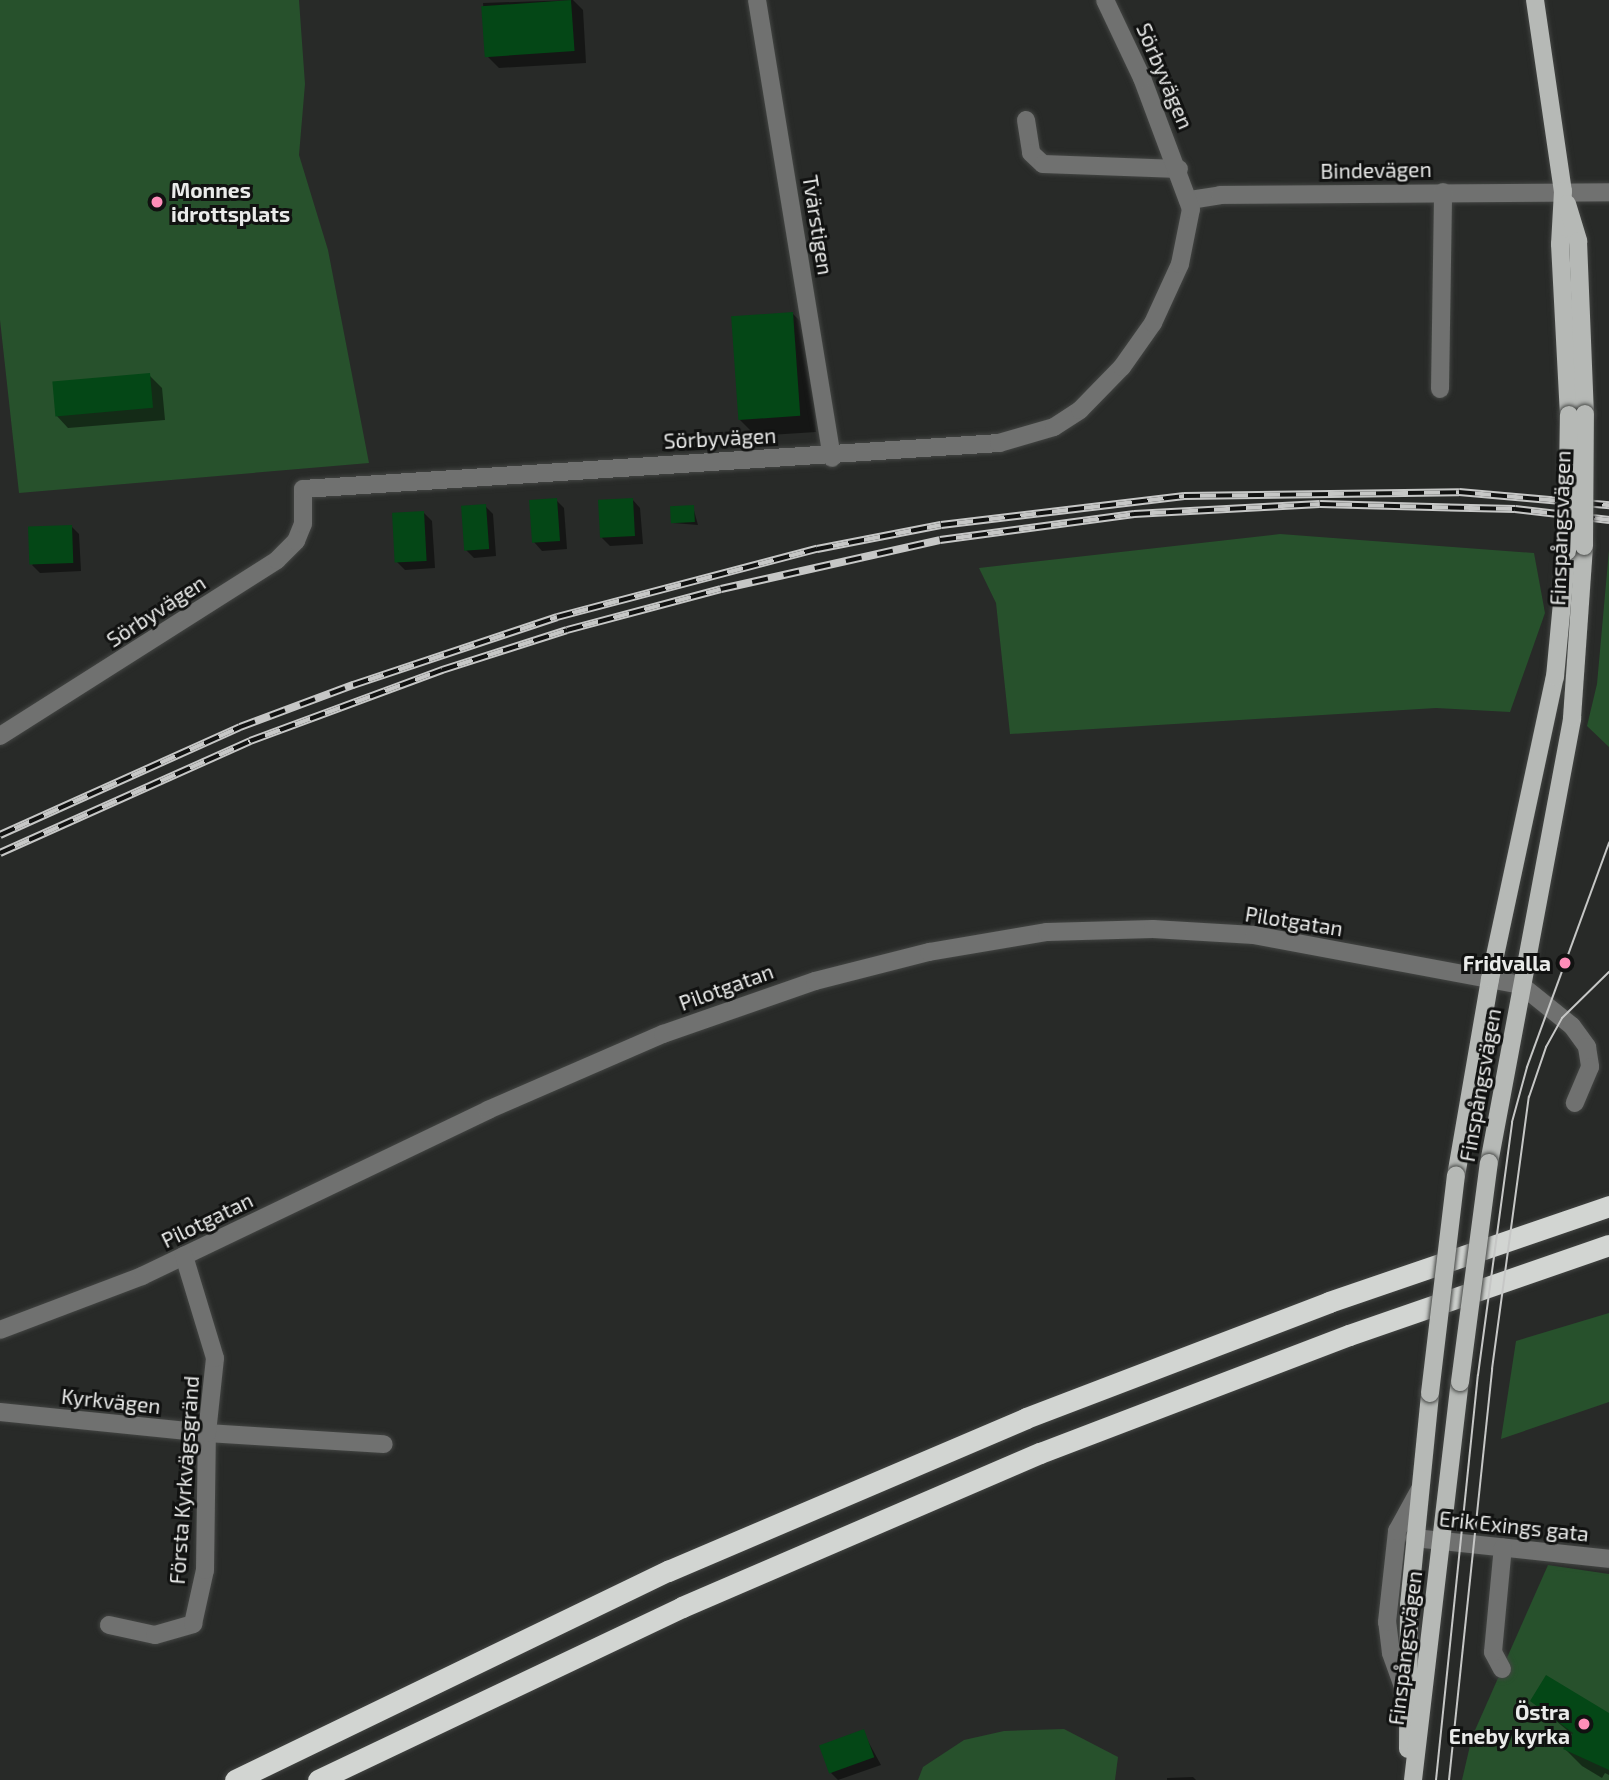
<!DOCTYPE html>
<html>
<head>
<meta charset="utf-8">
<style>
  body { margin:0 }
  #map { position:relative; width:1609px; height:1780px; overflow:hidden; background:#282a28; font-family:"Exo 2",sans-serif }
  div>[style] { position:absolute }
  .green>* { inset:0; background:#27512c }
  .shadow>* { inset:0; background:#0007 }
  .building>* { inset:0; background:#044716; transform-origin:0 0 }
  .roads { filter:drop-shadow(0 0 2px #434543) drop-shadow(0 0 2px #434543) }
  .minor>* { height:18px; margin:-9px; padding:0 9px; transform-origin:9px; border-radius:9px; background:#707170 }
  .major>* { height:18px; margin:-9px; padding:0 9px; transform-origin:9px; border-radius:9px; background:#b6b9b6 }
  .highway>* { height:21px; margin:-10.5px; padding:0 10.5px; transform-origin:10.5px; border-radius:10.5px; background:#d2d5d2 }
  .tram>* { height:2px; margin:-1px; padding:0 1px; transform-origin:1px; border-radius:1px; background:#c6c7c6 }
  .rail>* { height:8px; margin-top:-4px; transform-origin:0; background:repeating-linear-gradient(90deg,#111211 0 16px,#c6c7c6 0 32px); box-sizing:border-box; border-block:2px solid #c6c7c6 }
  .bridges { filter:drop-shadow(0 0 2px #434543) drop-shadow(0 0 2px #434543) }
  .major-bridge>* { height:18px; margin:-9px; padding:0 9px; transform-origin:9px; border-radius:9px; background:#b6b9b6 }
  .dots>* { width:19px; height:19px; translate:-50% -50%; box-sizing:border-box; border:4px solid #111211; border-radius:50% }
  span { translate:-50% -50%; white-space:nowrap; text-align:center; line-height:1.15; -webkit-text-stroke:6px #111211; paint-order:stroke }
  .street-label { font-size:21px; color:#eaebea }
  .poi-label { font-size:21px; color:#eaebea; font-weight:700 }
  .left { translate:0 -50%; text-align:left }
  .right { translate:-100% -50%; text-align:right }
</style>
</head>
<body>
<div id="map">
  <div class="green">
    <i style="clip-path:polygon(0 0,299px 0,305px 84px,299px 155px,328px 250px,369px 463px,19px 493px,0 320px)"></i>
    <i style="clip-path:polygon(1280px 534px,1534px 553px,1545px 613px,1510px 712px,1436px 708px,1010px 734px,996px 603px,979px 568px)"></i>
    <i style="clip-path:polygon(1609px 550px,1609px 747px,1587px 726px,1597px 684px)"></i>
    <i style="clip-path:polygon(1609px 1313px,1609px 1402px,1501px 1439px,1516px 1341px)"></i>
    <i style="clip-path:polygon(1548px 1565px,1609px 1574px,1609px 1780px,1462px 1780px,1472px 1737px)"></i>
    <i style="clip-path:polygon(1064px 1729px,1118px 1757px,1115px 1780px,918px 1780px,923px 1767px,964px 1740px,1004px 1731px)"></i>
  </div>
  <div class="shadow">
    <i style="clip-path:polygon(573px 0,583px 10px,586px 63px,499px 68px,487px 56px,483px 3px)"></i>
    <i style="clip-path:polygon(792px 313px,809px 330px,816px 432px,756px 436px,739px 419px)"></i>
    <i style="clip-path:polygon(149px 375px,162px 388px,165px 420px,68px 428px,56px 415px)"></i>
    <i style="clip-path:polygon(632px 499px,640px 508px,643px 544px,610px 546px,602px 538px)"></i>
    <i style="clip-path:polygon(556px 500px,564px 508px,567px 549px,542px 551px,534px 542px)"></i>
    <i style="clip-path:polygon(485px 506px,493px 514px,496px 556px,474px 558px,466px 550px)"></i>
    <i style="clip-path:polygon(693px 507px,698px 525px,673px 523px)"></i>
    <i style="clip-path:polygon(424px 513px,432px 521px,435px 568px,405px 570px,397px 562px)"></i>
    <i style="clip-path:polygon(71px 526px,79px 534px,81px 571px,40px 573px,32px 565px)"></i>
    <i style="clip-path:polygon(1532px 1701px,1609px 1715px,1609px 1775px,1605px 1773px,1602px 1778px,1582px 1766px,1565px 1749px,1573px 1735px)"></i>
    <i style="clip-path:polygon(863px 1732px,881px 1765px,838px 1780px,831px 1773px)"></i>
    <i style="clip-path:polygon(1193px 1777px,1196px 1780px,1167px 1780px,1167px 1778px)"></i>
  </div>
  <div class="building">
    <i style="left:571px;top:0;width:51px;height:90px;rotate:86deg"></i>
    <i style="left:793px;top:312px;width:104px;height:62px;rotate:86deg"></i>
    <i style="left:150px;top:373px;width:35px;height:98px;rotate:85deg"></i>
    <i style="left:557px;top:498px;width:43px;height:28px;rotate:86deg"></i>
    <i style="left:633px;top:498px;width:38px;height:35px;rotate:87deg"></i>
    <i style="left:486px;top:504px;width:45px;height:25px;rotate:86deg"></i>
    <i style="left:694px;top:505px;width:17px;height:24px;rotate:87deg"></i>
    <i style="left:424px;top:511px;width:50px;height:32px;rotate:87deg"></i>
    <i style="left:72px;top:525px;width:38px;height:44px;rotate:88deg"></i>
    <i style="clip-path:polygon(1546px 1675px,1609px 1713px,1609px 1770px,1563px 1749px,1573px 1733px,1530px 1701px)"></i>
    <i style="left:864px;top:1729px;width:30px;height:48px;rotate:70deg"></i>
  </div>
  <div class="roads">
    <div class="minor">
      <i style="left:757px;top:0;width:464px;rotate:80.7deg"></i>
      <i style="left:1026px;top:120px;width:33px;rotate:81deg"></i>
      <i style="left:1031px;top:153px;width:16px;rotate:43deg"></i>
      <i style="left:1043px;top:164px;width:136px;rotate:2.1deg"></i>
      <i style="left:1190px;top:200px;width:30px;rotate:-9deg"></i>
      <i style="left:1220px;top:195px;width:389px;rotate:-0.4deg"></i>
      <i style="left:1440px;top:389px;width:197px;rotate:-89.1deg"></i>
      <i style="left:0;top:736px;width:328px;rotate:-32.4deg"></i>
      <i style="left:277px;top:560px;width:27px;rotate:-45deg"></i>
      <i style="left:296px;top:541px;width:18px;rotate:-68deg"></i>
      <i style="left:303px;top:524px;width:35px;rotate:-90deg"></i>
      <i style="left:303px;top:489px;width:698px;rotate:-3.78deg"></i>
      <i style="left:999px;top:443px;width:57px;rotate:-16.2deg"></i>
      <i style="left:1054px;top:427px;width:31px;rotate:-33deg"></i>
      <i style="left:1080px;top:410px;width:60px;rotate:-45.7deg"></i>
      <i style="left:1122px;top:367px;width:54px;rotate:-54.8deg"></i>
      <i style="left:1153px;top:323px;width:65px;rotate:-65.4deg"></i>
      <i style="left:1180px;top:264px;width:56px;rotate:-78.7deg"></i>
      <i style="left:1191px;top:209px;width:140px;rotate:-110.5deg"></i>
      <i style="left:1142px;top:78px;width:86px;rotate:-115.4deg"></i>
      <i style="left:0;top:1330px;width:152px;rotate:-20.8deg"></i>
      <i style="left:142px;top:1276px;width:384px;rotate:-25.6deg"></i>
      <i style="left:488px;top:1110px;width:191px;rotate:-23.5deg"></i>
      <i style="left:663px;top:1034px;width:161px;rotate:-19.2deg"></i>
      <i style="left:815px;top:981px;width:118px;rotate:-14.3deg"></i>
      <i style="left:929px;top:952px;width:120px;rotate:-9.6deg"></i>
      <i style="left:1047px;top:932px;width:106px;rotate:-1.6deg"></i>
      <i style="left:1153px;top:929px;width:101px;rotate:3.4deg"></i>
      <i style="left:1254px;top:935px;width:272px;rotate:10.6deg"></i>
      <i style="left:1521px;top:985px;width:65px;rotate:38.8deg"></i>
      <i style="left:1572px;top:1026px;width:26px;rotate:54deg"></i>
      <i style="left:1587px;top:1047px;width:20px;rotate:81deg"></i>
      <i style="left:1590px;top:1067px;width:39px;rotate:113deg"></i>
      <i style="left:0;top:1412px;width:208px;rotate:5.8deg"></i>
      <i style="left:207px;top:1433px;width:177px;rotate:3.6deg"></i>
      <i style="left:1414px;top:1538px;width:196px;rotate:6.1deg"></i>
      <i style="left:109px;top:1625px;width:47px;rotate:12.3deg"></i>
      <i style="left:155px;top:1635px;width:40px;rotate:-16deg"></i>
      <i style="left:193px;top:1624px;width:55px;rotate:-77.5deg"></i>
      <i style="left:205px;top:1570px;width:137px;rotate:-89.2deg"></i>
      <i style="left:207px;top:1433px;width:75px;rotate:-83.9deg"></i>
      <i style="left:215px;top:1358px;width:107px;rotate:-106.9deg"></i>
      <i style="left:1502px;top:1669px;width:19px;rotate:-118deg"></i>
      <i style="left:1493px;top:1652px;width:105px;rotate:-84.6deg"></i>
      <i style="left:1406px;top:1695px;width:45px;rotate:-109.7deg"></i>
      <i style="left:1391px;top:1653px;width:31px;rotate:-97deg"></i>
      <i style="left:1387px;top:1622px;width:92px;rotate:-83.7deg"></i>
      <i style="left:1397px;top:1531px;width:46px;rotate:-61.2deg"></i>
    </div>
    <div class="major">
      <i style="left:1535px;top:0;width:193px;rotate:81.7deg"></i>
      <i style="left:1563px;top:191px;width:53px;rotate:93.2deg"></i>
      <i style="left:1560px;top:244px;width:171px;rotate:87deg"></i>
      <i style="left:1567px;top:204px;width:39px;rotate:73deg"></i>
      <i style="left:1578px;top:241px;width:173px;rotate:87.7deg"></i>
      <i style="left:1489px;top:1163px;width:453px;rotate:-79.4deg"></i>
      <i style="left:1572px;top:718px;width:172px;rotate:-86deg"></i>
      <i style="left:1456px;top:1176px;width:200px;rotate:-80.2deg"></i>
      <i style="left:1490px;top:979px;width:309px;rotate:-77.9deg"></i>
      <i style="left:1555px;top:677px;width:127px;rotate:-84.6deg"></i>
      <i style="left:1408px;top:1749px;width:144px;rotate:-89.6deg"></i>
      <i style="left:1409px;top:1605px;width:213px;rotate:-84.3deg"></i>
      <i style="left:1413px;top:1780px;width:401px;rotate:-83.3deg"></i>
    </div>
    <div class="highway">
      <i style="left:235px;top:1780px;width:481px;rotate:-25.8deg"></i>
      <i style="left:668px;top:1571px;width:389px;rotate:-23.1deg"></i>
      <i style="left:1026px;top:1418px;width:324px;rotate:-20.9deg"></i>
      <i style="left:1329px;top:1302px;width:296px;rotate:-18.9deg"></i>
      <i style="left:318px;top:1780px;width:403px;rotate:-25.4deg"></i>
      <i style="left:682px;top:1607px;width:390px;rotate:-23.3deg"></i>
      <i style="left:1040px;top:1453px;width:331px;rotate:-20.9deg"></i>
      <i style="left:1349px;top:1335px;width:275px;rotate:-19.1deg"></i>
    </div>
  </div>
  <div class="tram">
    <i style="left:1436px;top:1780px;width:407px;rotate:-84.1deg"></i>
    <i style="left:1478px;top:1375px;width:255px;rotate:-82.3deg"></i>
    <i style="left:1512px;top:1122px;width:57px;rotate:-74.7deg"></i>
    <i style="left:1527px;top:1067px;width:239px;rotate:-69.9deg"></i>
    <i style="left:1449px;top:1780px;width:413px;rotate:-84deg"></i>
    <i style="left:1492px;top:1369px;width:275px;rotate:-82.3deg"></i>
    <i style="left:1529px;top:1097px;width:53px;rotate:-71.2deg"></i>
    <i style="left:1546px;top:1047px;width:33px;rotate:-61deg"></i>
    <i style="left:1562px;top:1018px;width:66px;rotate:-44.4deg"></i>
  </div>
  <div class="rail">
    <i style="left:0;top:835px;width:263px;rotate:-24.2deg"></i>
    <i style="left:240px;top:727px;width:121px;rotate:-20.4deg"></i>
    <i style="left:353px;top:685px;width:215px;rotate:-18.4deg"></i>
    <i style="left:557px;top:617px;width:269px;rotate:-14.7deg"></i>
    <i style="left:817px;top:549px;width:126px;rotate:-11deg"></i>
    <i style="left:941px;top:525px;width:245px;rotate:-6.8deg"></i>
    <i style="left:1184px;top:496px;width:275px;rotate:-0.8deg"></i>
    <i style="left:1459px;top:492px;width:151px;rotate:5deg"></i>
    <i style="left:0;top:853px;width:274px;rotate:-24.1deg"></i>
    <i style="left:250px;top:741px;width:205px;rotate:-20.3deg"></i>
    <i style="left:442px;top:670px;width:131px;rotate:-17.7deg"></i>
    <i style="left:567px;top:630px;width:159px;rotate:-14.9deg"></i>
    <i style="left:721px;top:589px;width:224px;rotate:-12.6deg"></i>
    <i style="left:940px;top:540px;width:196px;rotate:-7.6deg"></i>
    <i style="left:1134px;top:514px;width:186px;rotate:-3.1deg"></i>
    <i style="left:1320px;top:504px;width:195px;rotate:1.5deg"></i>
    <i style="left:1515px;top:509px;width:95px;rotate:6.7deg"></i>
  </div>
  <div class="bridges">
    <div class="major-bridge">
      <i style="left:1584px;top:546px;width:132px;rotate:-89.6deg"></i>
      <i style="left:1567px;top:551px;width:136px;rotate:-89.2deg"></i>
      <i style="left:1460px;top:1382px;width:221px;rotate:-82.5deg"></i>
      <i style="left:1430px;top:1393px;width:219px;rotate:-83.2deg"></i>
    </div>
  </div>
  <div class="dots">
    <i style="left:157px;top:202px;background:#ff8eb9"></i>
    <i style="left:1565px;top:963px;background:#ff8eb9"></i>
    <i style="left:1584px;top:1724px;background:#ff8eb9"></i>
  </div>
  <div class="street-label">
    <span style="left:1165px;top:76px;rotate:67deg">Sörbyvägen</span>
    <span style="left:1376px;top:170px;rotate:-1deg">Bindevägen</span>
    <span style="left:818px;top:225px;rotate:81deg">Tvärstigen</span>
    <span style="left:720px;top:438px;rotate:-3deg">Sörbyvägen</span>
    <span style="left:1560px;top:528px;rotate:-88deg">Finspångsvägen</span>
    <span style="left:156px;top:611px;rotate:-33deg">Sörbyvägen</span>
    <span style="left:1294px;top:921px;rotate:9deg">Pilotgatan</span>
    <span style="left:726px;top:987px;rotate:-20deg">Pilotgatan</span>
    <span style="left:1480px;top:1085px;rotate:-80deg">Finspångsvägen</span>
    <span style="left:207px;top:1220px;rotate:-26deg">Pilotgatan</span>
    <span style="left:111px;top:1401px;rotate:6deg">Kyrkvägen</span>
    <span style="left:184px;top:1480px;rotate:-86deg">Första Kyrkvägsgränd</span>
    <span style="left:1514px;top:1526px;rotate:6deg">Erik Exings gata</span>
    <span style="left:1405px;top:1648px;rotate:-83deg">Finspångsvägen</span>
  </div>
  <div class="poi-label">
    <span class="left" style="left:171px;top:202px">Monnes<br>idrottsplats</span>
    <span class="right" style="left:1551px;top:963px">Fridvalla</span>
    <span class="right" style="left:1570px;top:1724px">Östra<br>Eneby kyrka</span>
  </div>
</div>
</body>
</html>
